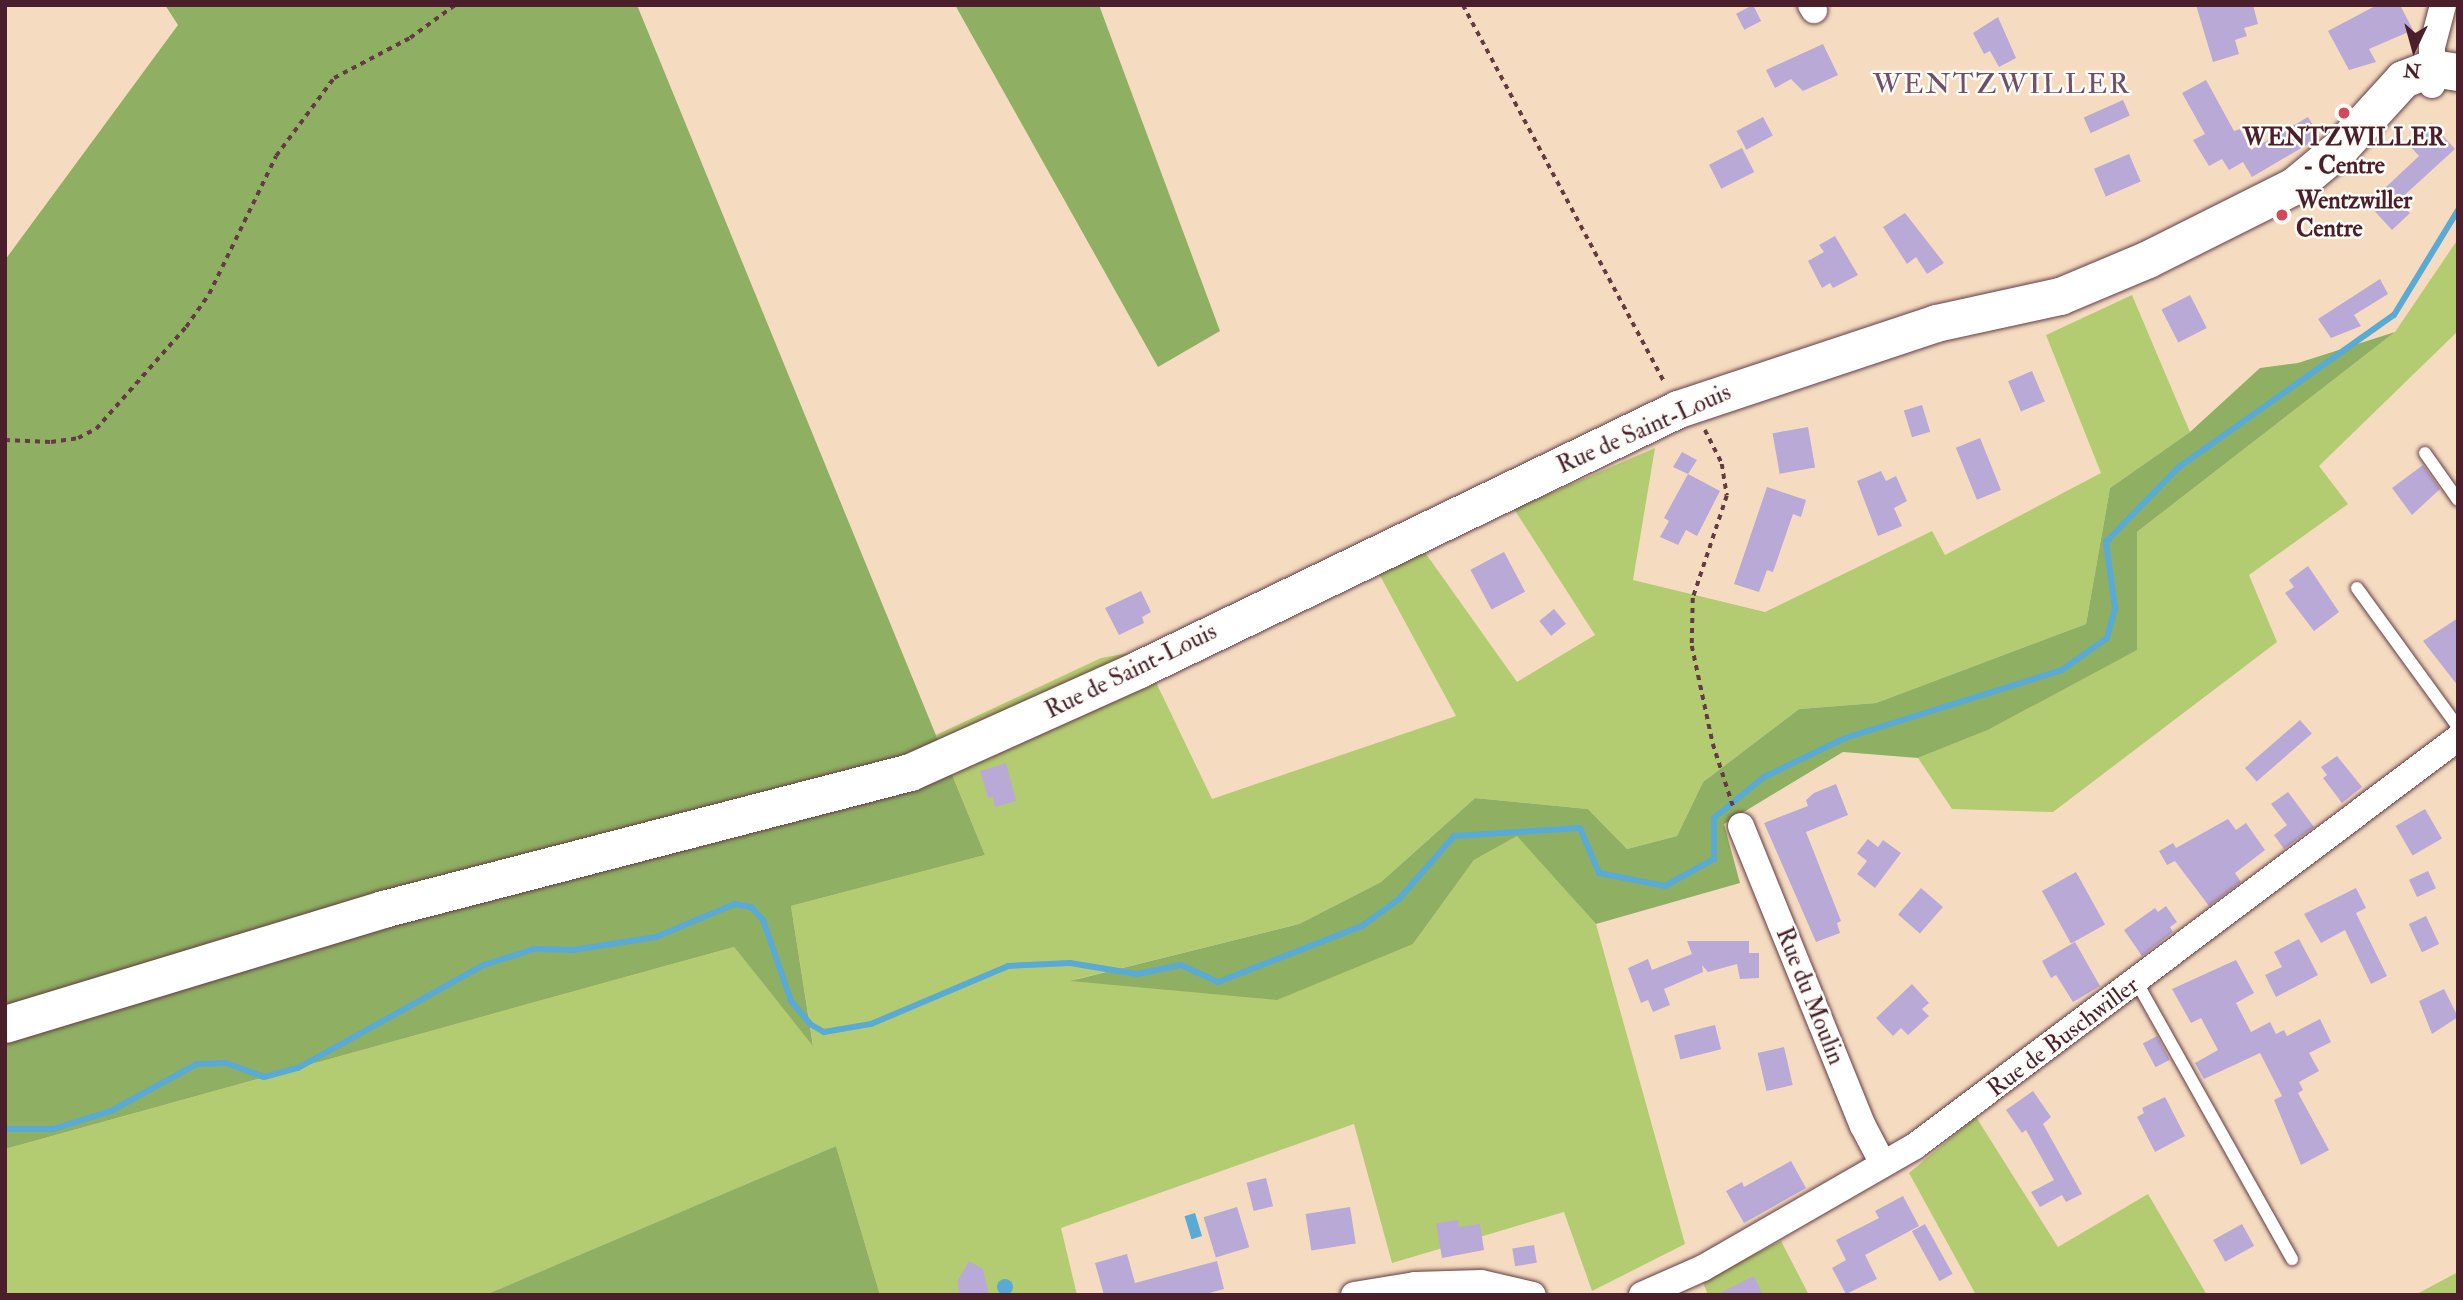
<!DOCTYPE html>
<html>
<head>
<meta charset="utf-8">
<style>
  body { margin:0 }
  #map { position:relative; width:2463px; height:1300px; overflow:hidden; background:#f5dcc1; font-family:"IM FELL Double Pica",serif }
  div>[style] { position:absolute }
  .green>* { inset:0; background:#b4cc71 }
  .forest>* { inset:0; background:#8fb063 }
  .water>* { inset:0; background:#59aad4; transform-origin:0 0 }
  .round { border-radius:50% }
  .stream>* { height:6px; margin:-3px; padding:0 3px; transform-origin:3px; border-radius:3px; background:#59aad4 }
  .building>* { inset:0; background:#b9a9d6; transform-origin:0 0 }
  .path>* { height:3.5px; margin-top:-1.75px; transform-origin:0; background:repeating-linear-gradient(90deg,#643b42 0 5px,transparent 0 10px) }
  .roads { filter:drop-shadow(0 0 2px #643b42) drop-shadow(0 0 2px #643b42) }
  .lane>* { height:12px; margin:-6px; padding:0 6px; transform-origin:6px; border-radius:6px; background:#fff }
  .street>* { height:26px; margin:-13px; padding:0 13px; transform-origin:13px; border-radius:13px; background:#fff }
  .secondary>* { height:37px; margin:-18.5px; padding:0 18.5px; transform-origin:18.5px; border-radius:18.5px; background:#fff }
  .dots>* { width:19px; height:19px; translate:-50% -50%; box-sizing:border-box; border:4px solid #fdfcf7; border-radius:50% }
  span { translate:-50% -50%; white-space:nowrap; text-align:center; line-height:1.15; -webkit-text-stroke:5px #fdfcf7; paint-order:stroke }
  .poi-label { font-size:24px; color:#4a1f2b; font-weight:700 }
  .left { translate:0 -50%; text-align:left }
  .street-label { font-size:24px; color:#4a1f2b }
  .quarter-label { font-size:28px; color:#714f67; letter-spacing:2px }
  .frame { position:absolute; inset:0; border:7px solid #4a1f2b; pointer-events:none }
  .north { position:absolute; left:2379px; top:14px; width:70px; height:70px; -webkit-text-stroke:5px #fdfcf7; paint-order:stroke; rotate:185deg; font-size:19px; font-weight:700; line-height:28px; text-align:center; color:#4a1f2b }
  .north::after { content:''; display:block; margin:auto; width:24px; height:32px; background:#4a1f2b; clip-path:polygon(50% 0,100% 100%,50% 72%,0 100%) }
</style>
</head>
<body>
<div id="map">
  <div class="green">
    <i style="clip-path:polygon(2458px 239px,2458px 331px,2319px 466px,2348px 504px,2249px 575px,2277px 642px,2053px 812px,1952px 809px,1918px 758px,1988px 730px,2136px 650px,2137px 532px,2395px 332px)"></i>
    <i style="clip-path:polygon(2132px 295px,2190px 432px,2110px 488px,2086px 624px,1876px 703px,1799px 709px,1703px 782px,1677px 836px,1627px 849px,1588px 809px,1475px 798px,1381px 882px,1299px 924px,1073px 980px,1413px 944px,1474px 860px,1518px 835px,1596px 924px,1685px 1244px,1592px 1291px,1564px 1212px,1392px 1263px,1354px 1124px,1061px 1228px,1077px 1295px,880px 1295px,836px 1146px,485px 1295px,5px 1295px,5px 1149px,734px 947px,813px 1045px,791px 906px,985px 855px,936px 735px,1101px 658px,1141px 651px,1212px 799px,1456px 716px,1378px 572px,1424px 551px,1517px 682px,1595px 635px,1514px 509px,1655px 448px,1633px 580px,1765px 612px,1932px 531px,1945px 555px,2101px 473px,2046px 335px)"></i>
    <i style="clip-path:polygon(1976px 1117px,2058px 1247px,2148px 1194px,2207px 1295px,1976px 1295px,1909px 1173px)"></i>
    <i style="clip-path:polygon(1781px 1241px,1809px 1295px,1708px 1295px,1702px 1280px)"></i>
    <i style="clip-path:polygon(2458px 1272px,2458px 1295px,2415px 1295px)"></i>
  </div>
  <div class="forest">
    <i style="clip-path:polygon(165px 5px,637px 5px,985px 855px,791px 906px,813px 1046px,734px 947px,5px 1149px,5px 260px,178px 25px)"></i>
    <i style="clip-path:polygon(955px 5px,1099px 5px,1220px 331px,1158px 367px)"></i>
    <i style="clip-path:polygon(2395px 332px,2137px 532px,2137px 650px,1988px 730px,1918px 758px,1843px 752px,1724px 824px,1740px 883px,1596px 924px,1517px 836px,1474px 860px,1413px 944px,1277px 1000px,1070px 981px,1299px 924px,1381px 882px,1475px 798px,1588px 809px,1627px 849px,1677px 836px,1703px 782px,1799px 709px,1876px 703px,2086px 624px,2110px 488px,2190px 432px,2260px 368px,2298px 363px)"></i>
    <i style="clip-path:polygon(836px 1146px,880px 1295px,485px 1295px)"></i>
  </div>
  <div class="water">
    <i style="left:1195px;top:1213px;width:24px;height:11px;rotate:73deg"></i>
    <i class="round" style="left:997px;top:1279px;width:16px;height:16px"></i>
  </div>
  <div class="stream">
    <i style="left:5px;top:1129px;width:48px"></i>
    <i style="left:53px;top:1129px;width:61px;rotate:-17.2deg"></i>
    <i style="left:111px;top:1111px;width:98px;rotate:-28.7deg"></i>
    <i style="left:197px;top:1064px;width:29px;rotate:-2deg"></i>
    <i style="left:226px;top:1063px;width:40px;rotate:20.2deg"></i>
    <i style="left:264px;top:1077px;width:35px;rotate:-15deg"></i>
    <i style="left:298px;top:1068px;width:213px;rotate:-29deg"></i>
    <i style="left:484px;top:965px;width:52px;rotate:-17.7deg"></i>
    <i style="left:534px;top:949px;width:39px;rotate:1deg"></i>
    <i style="left:573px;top:950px;width:84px;rotate:-8.9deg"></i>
    <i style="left:656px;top:937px;width:86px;rotate:-22.7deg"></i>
    <i style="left:735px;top:904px;width:16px;rotate:11deg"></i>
    <i style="left:751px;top:907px;width:18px;rotate:47deg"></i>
    <i style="left:763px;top:920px;width:86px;rotate:70.9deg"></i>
    <i style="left:791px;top:1001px;width:30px;rotate:50deg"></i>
    <i style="left:810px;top:1024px;width:16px;rotate:30deg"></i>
    <i style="left:824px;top:1032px;width:48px;rotate:-9.7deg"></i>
    <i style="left:871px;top:1024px;width:149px;rotate:-22.9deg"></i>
    <i style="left:1008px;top:966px;width:62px;rotate:-2.8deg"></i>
    <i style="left:1070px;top:963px;width:68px;rotate:9.3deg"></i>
    <i style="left:1137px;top:974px;width:45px;rotate:-11.6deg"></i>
    <i style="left:1181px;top:965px;width:41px;rotate:24.7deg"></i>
    <i style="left:1218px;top:982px;width:155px;rotate:-21.3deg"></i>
    <i style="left:1362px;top:926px;width:46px;rotate:-36.1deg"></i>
    <i style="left:1399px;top:899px;width:84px;rotate:-48.9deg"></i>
    <i style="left:1454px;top:836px;width:126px;rotate:-3.6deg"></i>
    <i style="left:1580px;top:828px;width:49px;rotate:67.1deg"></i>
    <i style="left:1599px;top:873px;width:67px;rotate:11.1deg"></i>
    <i style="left:1665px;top:886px;width:56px;rotate:-28.9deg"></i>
    <i style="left:1714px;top:859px;width:41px;rotate:-90deg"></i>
    <i style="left:1714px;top:818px;width:65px;rotate:-39.4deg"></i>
    <i style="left:1764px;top:777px;width:90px;rotate:-25.7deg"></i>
    <i style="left:1845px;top:738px;width:227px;rotate:-17.4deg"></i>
    <i style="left:2062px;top:670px;width:55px;rotate:-35.4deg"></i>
    <i style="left:2107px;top:638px;width:31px;rotate:-75deg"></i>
    <i style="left:2115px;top:608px;width:67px;rotate:-97.8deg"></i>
    <i style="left:2106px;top:542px;width:105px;rotate:-45.8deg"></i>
    <i style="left:2179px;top:467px;width:263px;rotate:-35.3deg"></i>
    <i style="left:2394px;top:315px;width:123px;rotate:-58.6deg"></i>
  </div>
  <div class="building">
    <i style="left:1753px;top:5px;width:18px;height:19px;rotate:63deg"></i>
    <i style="clip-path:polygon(2196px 5px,2253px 5px,2258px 24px,2244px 28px,2247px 36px,2235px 40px,2239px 54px,2213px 62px)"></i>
    <i style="clip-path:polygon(2377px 5px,2400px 5px,2413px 30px,2369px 49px,2376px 62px,2349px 70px,2328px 31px)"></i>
    <i style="clip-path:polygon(1998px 17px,2016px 58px,1999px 67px,1990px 51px,1984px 54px,1973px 33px)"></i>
    <i style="clip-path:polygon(1823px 44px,1838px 75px,1803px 91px,1791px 79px,1775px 88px,1766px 70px)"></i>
    <i style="clip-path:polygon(2206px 80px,2234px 131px,2240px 129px,2251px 150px,2308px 117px,2320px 137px,2252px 177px,2243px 162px,2229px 170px,2222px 159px,2209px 166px,2193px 140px,2205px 134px,2182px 93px)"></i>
    <i style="left:2123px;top:100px;width:17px;height:43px;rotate:66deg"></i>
    <i style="left:1763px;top:117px;width:21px;height:30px;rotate:62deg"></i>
    <i style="clip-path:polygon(2431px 123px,2455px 149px,2398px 201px,2410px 213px,2392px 230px,2368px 204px,2419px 156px,2408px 144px)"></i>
    <i style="left:1742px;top:148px;width:27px;height:37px;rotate:63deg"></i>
    <i style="left:2129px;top:154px;width:30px;height:38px;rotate:67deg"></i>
    <i style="clip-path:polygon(1905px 213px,1944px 263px,1927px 274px,1916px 257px,1907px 264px,1883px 227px)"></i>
    <i style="clip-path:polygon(1835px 236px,1858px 275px,1833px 288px,1830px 283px,1822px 288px,1808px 261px,1824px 252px,1819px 245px)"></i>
    <i style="clip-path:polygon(2380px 279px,2388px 294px,2354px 315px,2361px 326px,2331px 338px,2318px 319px)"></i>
    <i style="left:2190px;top:295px;width:37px;height:32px;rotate:63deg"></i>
    <i style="left:2032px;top:371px;width:33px;height:26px;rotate:67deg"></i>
    <i style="left:1922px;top:405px;width:28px;height:19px;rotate:73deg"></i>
    <i style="left:1808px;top:427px;width:41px;height:36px;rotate:80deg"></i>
    <i style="left:1980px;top:438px;width:56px;height:26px;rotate:68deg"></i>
    <i style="clip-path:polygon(1682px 452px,1697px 460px,1688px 474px,1720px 491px,1697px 536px,1686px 530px,1678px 545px,1660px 537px,1669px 521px,1664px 518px,1688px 474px,1673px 467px)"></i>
    <i style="clip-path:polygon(2423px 465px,2440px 489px,2412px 515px,2392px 488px)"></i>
    <i style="clip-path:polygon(1881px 471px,1886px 481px,1896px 476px,1907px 501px,1894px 508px,1902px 526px,1878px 536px,1857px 481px)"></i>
    <i style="clip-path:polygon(1767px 487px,1806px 500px,1801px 517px,1793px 514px,1773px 572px,1767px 570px,1759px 592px,1734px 584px)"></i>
    <i style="left:1504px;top:552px;width:45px;height:38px;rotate:62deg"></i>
    <i style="clip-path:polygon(2308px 566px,2339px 612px,2314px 631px,2285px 593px,2294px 587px,2289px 580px)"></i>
    <i style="clip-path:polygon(1141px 591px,1151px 612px,1142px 617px,1144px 623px,1119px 635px,1105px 608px)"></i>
    <i style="left:1554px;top:609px;width:19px;height:19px;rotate:51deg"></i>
    <i style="clip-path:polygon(2458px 618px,2458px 686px,2423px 641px)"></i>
    <i style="left:2300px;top:720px;width:18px;height:73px;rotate:49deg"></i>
    <i style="clip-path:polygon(2337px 756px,2362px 787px,2342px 803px,2323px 778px,2327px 775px,2321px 767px)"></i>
    <i style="clip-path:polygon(1006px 763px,1016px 801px,995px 807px,993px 797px,988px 798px,980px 771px)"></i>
    <i style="clip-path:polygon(1836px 784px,1848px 815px,1806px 832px,1841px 921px,1837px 923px,1840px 933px,1816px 942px,1764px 823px,1808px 806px,1806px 800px,1814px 793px)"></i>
    <i style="clip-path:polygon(2288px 792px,2314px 827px,2284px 849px,2274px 835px,2287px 825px,2271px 804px)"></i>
    <i style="left:2425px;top:809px;width:34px;height:34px;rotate:60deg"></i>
    <i style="clip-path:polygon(2228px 819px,2236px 830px,2246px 823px,2265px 850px,2235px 873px,2241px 882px,2209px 906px,2175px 861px,2167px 865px,2159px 851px,2173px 843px,2176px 848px)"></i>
    <i style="clip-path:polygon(1868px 839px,1878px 847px,1883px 840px,1901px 853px,1875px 888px,1857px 874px,1867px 861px,1857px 853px)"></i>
    <i style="left:2428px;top:871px;width:19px;height:21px;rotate:65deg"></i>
    <i style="left:2076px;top:872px;width:60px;height:39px;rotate:61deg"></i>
    <i style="left:1921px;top:888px;width:29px;height:35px;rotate:41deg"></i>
    <i style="clip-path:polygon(2356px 888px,2366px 908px,2356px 913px,2387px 976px,2371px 984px,2345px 930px,2321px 943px,2304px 914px)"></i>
    <i style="clip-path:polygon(2166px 906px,2177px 922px,2170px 927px,2173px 932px,2142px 956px,2124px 930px,2155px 908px,2158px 912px)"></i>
    <i style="left:2426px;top:916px;width:31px;height:19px;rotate:65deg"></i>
    <i style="clip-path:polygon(2299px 939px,2318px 975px,2276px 997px,2265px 975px,2282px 967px,2274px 952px)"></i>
    <i style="clip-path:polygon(1687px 941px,1749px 941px,1749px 953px,1759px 953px,1759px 978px,1740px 979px,1737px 964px,1708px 972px,1702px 965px,1703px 972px,1664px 989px,1670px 1005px,1653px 1012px,1648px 1000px,1641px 1003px,1628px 968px,1648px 959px,1652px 970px,1692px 954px)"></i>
    <i style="clip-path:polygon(2075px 942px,2100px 986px,2073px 1002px,2056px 975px,2051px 978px,2042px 961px)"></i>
    <i style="clip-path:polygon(2236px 960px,2254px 993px,2236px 1003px,2251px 1032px,2270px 1022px,2276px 1034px,2284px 1030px,2287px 1036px,2320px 1019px,2331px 1042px,2309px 1053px,2319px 1071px,2299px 1082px,2303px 1090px,2298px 1093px,2329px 1150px,2301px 1165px,2274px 1100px,2282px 1096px,2260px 1053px,2204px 1079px,2195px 1063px,2218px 1050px,2201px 1018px,2191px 1023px,2172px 989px)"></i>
    <i style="clip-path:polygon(1912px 984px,1929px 1003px,1922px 1009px,1929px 1016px,1908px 1035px,1901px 1028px,1893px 1036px,1876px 1018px)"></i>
    <i style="clip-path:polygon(2444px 989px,2458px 1017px,2432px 1034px,2419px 1001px)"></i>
    <i style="left:1715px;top:1025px;width:25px;height:42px;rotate:76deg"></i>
    <i style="left:2157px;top:1036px;width:27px;height:16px;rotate:62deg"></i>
    <i style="left:1784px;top:1047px;width:39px;height:27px;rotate:77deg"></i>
    <i style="clip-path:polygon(2033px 1091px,2051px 1117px,2043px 1124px,2082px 1194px,2066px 1202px,2062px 1195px,2040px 1207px,2031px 1192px,2054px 1180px,2026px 1130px,2022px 1133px,2006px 1110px)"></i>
    <i style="clip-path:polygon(2165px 1097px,2185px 1136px,2155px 1152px,2137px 1117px,2144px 1113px,2142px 1108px)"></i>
    <i style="clip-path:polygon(1791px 1161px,1806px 1188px,1744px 1223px,1726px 1191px,1742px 1182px,1744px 1187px)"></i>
    <i style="left:1266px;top:1178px;width:29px;height:20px;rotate:76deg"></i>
    <i style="clip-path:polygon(1903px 1196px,1919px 1226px,1865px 1255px,1877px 1279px,1846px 1294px,1832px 1268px,1846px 1260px,1836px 1240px,1879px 1218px,1875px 1211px)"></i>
    <i style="left:1237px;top:1207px;width:42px;height:35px;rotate:73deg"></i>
    <i style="left:1350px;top:1207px;width:37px;height:45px;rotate:81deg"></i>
    <i style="clip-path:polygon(1458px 1220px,1459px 1227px,1480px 1224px,1484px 1250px,1442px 1258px,1436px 1223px)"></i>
    <i style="left:1925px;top:1224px;width:57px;height:15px;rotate:61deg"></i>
    <i style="left:2242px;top:1224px;width:25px;height:33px;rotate:61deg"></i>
    <i style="left:1534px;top:1245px;width:18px;height:22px;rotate:81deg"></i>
    <i style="clip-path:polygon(1127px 1254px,1135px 1283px,1217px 1261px,1224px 1289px,1202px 1295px,1104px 1295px,1095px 1263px)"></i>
    <i style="clip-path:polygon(969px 1261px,983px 1269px,989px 1295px,960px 1295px,957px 1282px)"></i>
    <i style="clip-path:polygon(1754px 1276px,1763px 1295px,1716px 1295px)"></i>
  </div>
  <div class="path">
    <i style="left:1463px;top:5px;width:429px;rotate:61.9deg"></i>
    <i style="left:1705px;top:430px;width:38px;rotate:63deg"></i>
    <i style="left:1722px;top:464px;width:32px;rotate:81deg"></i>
    <i style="left:1727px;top:496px;width:108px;rotate:108.4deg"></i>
    <i style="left:1693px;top:598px;width:48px;rotate:91.2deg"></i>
    <i style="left:1692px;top:646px;width:100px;rotate:77.9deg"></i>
    <i style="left:1713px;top:744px;width:65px;rotate:72.1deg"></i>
    <i style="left:5px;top:440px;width:46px;rotate:2.5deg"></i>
    <i style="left:51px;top:442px;width:27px;rotate:-8deg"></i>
    <i style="left:78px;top:438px;width:20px;rotate:-27deg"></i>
    <i style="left:96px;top:429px;width:136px;rotate:-48.6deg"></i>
    <i style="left:186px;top:327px;width:40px;rotate:-55.1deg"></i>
    <i style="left:209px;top:294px;width:153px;rotate:-64.1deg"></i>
    <i style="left:276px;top:156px;width:97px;rotate:-53.4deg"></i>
    <i style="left:334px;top:78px;width:86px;rotate:-27.8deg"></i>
    <i style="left:410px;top:38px;width:56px;rotate:-36.3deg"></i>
  </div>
  <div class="roads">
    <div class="lane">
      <i style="left:2425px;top:453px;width:57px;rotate:54.9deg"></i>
      <i style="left:2357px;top:588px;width:172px;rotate:54deg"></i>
      <i style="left:2136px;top:981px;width:319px;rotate:60.7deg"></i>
    </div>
    <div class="street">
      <i style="left:1811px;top:5px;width:6px;rotate:59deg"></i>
      <i style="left:2432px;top:85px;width:38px;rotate:-90deg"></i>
      <i style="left:2432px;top:47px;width:43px;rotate:-75.3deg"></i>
      <i style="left:1741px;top:826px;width:324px;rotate:67.9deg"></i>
      <i style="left:1863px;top:1126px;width:43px;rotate:62.2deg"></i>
      <i style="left:1354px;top:1295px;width:62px;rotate:-9.3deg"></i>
      <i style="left:1415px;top:1285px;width:66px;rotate:-1.7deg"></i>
      <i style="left:1481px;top:1283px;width:53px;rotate:13deg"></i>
      <i style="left:1642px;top:1295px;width:67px;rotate:-23.9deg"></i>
      <i style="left:1703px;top:1268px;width:245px;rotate:-29.9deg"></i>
      <i style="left:1915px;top:1146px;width:679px;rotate:-36.92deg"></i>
    </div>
    <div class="secondary">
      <i style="left:5px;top:1024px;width:395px;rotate:-16.9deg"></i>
      <i style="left:383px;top:909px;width:545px;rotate:-14.57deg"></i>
      <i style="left:910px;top:772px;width:251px;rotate:-24.2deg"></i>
      <i style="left:1139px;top:669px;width:598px;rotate:-25.75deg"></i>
      <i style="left:1678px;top:409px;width:272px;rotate:-18.4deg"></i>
      <i style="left:1936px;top:323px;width:127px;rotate:-12.3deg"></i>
      <i style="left:2060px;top:296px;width:95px;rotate:-22.8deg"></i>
      <i style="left:2148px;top:259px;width:163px;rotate:-26.6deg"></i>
      <i style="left:2294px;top:186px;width:61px;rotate:-39.7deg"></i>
      <i style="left:2341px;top:147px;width:92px;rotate:-47.6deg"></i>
      <i style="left:2403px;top:79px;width:31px;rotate:-21deg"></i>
      <i style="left:2432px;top:68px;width:26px;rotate:9deg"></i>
    </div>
  </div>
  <div class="dots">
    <i style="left:2344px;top:113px;background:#d1495b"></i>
    <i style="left:2282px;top:215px;background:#d1495b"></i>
  </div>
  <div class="poi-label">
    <span style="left:2344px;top:152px">WENTZWILLER<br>- Centre</span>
    <span class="left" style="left:2296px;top:215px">Wentzwiller<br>Centre</span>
  </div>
  <div class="street-label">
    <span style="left:1644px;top:429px;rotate:-24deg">Rue de Saint-Louis</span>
    <span style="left:1131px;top:671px;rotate:-26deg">Rue de Saint-Louis</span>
    <span style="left:1810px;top:996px;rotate:68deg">Rue du Moulin</span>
    <span style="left:2063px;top:1037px;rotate:-37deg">Rue de Buschwiller</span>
  </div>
  <div class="quarter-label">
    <span style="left:2002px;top:85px">WENTZWILLER</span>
  </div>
  <div class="frame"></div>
  <div class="north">N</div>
</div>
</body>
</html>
